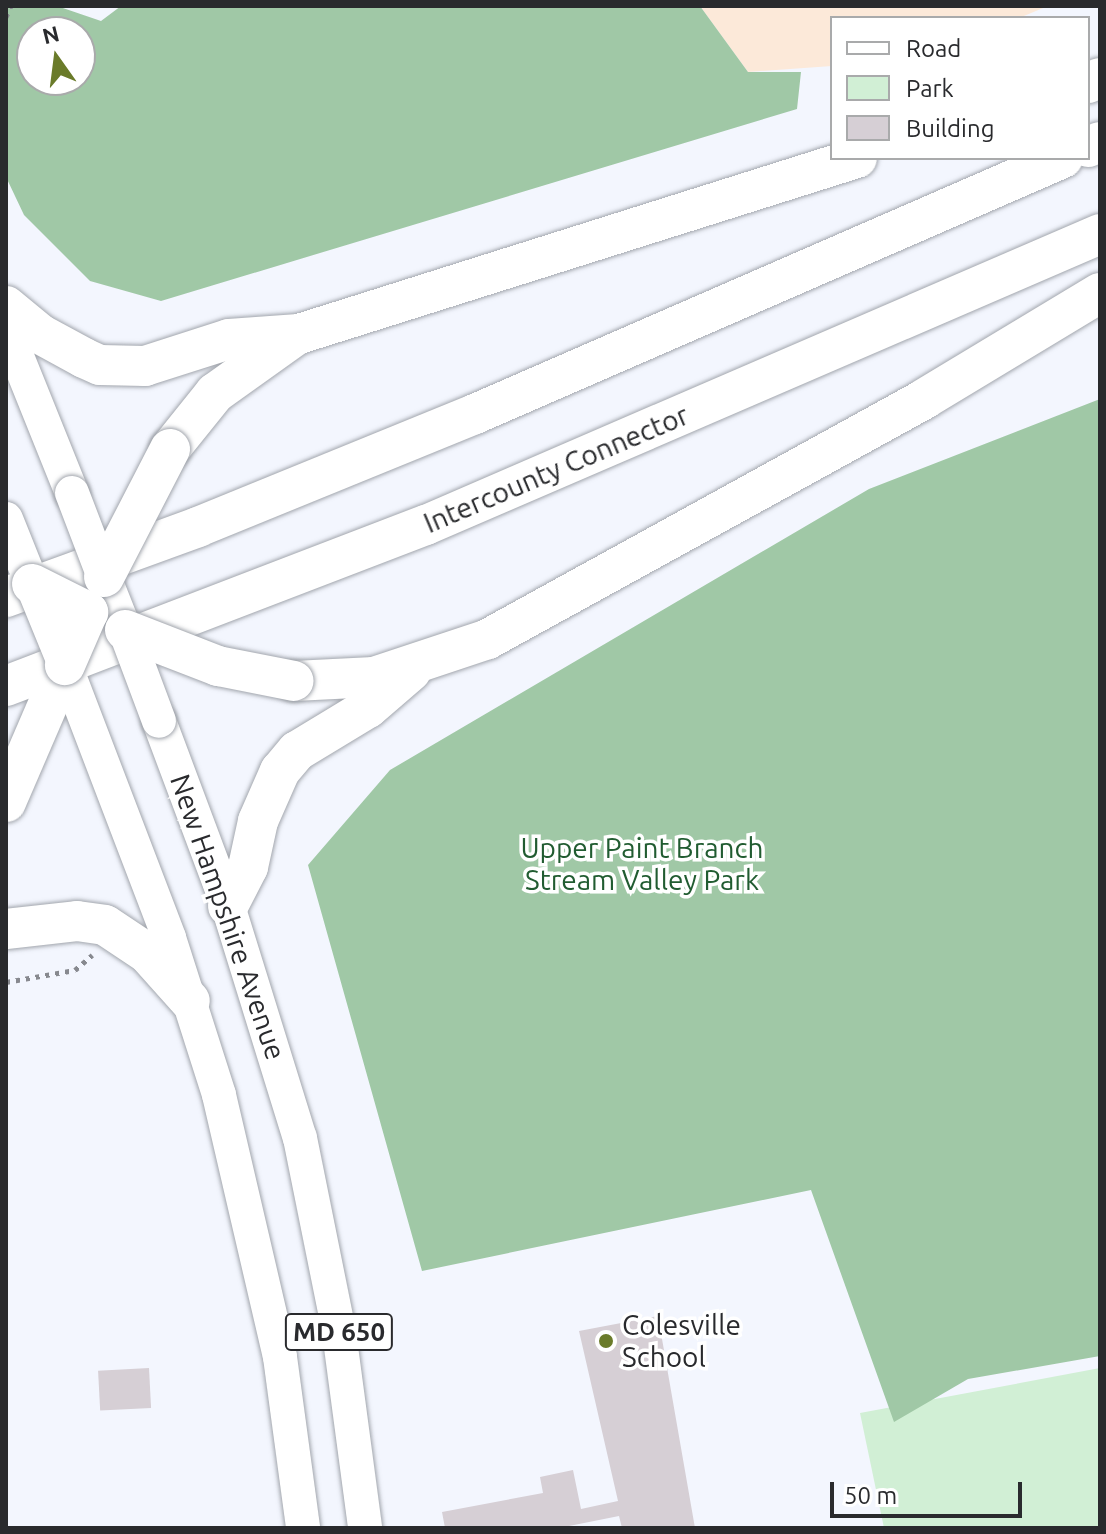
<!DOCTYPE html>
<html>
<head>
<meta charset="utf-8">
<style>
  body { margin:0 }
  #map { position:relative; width:1106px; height:1534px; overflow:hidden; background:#f3f6fe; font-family:Ubuntu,sans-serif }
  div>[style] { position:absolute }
  .industrial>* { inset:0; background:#fce9d9 }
  .green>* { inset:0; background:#d1efd5 }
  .forest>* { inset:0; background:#a0c8a6 }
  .building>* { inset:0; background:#d6cfd5; transform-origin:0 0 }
  .path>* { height:5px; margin-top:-2.5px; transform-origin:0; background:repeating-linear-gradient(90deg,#87898f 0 4px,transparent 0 10px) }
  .roads { filter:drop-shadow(0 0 2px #a2a6ad) drop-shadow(0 0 2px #a2a6ad) }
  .primary>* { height:34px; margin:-17px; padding:0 17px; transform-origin:17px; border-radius:17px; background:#fff }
  .highway>* { height:40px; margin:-20px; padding:0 20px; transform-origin:20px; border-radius:20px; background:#fff }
  .bridges { filter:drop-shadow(0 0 2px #a2a6ad) drop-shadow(0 0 2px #a2a6ad) }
  .primary-bridge>* { height:34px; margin:-17px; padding:0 17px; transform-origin:17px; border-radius:17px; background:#fff }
  .highway-bridge>* { height:40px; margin:-20px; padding:0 20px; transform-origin:20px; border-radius:20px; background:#fff }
  .dots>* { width:22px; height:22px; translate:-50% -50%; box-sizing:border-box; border:4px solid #fff; border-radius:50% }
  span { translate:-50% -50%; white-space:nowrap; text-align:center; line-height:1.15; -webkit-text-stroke:7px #fff; paint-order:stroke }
  .shield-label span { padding:2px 6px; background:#fff; border:2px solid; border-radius:6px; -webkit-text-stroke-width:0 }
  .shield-label { font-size:26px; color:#292a2d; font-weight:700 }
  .street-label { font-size:28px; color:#292a2d }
  .park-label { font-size:28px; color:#215c31 }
  .poi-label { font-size:28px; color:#292a2d }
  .left { translate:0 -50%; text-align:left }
  .frame { position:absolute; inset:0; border:8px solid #292a2d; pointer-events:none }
  .legend { position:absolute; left:830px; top:16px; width:260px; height:144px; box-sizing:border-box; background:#fff; border:2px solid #a9aaab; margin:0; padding:10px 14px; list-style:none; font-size:24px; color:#292a2d }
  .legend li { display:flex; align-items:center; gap:16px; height:40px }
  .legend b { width:40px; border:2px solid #a9aaab }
  .north { position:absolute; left:16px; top:16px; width:80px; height:80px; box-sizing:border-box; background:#fff; border:2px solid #a9aaab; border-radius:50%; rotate:346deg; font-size:22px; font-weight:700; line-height:32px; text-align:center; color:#292a2d }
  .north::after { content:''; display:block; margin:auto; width:28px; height:36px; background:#6a7b2a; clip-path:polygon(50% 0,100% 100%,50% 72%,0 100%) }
  .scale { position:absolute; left:830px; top:1482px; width:192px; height:36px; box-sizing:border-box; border:4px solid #292a2d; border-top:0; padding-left:10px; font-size:24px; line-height:28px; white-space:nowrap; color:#292a2d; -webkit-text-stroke:6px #fff; paint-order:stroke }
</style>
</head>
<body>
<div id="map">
  <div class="industrial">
    <i style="clip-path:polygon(700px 6px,1048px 6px,1019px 18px,832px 18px,832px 66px,748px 72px)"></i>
  </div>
  <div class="green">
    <i style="clip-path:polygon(1100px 1368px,1100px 1528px,884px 1528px,860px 1413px)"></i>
  </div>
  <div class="forest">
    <i style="clip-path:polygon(evenodd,6px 6px,57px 6px,101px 21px,121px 6px,700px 6px,748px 72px,801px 72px,797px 109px,161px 301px,90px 281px,24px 215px,6px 177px,6px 6px,32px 32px,80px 32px,80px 80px,32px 80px,32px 32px)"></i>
    <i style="clip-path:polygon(1100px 399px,1100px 1356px,968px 1379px,894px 1422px,811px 1190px,422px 1271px,308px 865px,390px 770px,869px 489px)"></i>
  </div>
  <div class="building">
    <i style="clip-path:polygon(658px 1316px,695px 1528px,622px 1528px,619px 1516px,559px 1528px,445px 1528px,442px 1512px,543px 1493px,540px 1477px,573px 1470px,581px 1509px,618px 1501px,579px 1331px)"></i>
    <i style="left:149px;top:1368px;width:40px;height:51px;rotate:87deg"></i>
  </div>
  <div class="path">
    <i style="left:6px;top:17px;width:12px;rotate:-66deg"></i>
    <i style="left:6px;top:982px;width:70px;rotate:-9.9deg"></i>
    <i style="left:75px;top:970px;width:23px;rotate:-41deg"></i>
  </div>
  <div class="roads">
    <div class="primary">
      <i style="left:6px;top:329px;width:177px;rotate:68.1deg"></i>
      <i style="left:6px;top:519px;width:70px;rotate:68.2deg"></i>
      <i style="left:104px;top:577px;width:57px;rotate:68.4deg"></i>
      <i style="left:65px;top:665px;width:292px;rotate:69.1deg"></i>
      <i style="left:169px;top:938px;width:165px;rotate:72.3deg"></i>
      <i style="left:219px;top:1095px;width:269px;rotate:76.9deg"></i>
      <i style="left:280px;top:1357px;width:173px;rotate:82.3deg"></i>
      <i style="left:159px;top:721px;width:197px;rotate:69.5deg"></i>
      <i style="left:228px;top:906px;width:243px;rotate:72.8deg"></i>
      <i style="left:300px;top:1138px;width:198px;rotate:78.6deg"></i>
      <i style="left:339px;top:1332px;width:198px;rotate:82.4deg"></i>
    </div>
    <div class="highway">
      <i style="left:1088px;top:83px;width:13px;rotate:-23deg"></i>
      <i style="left:1088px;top:147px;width:13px;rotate:-23deg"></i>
      <i style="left:6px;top:306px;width:44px;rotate:39.5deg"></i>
      <i style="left:40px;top:334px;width:50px;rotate:28.6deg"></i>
      <i style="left:84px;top:358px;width:17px;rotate:24deg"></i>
      <i style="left:100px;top:365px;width:45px;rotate:1.3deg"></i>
      <i style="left:145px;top:366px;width:88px;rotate:-17.8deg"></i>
      <i style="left:229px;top:339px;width:70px;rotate:-4.1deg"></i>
      <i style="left:299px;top:334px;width:585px;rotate:-17.51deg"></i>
      <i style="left:170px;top:449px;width:72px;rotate:-51.2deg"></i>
      <i style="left:215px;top:393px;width:95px;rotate:-35.5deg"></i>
      <i style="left:6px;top:597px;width:204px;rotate:-20deg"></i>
      <i style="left:198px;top:527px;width:299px;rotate:-22.2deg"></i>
      <i style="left:475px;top:414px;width:641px;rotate:-23.53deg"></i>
      <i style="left:294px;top:681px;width:80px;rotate:-2.9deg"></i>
      <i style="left:374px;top:677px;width:120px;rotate:-18.4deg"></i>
      <i style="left:488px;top:639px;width:498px;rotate:-28.8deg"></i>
      <i style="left:924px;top:399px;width:205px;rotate:-31.1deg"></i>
      <i style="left:6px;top:686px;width:450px;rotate:-21deg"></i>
      <i style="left:426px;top:525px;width:734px;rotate:-23.35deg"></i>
      <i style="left:6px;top:802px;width:149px;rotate:-66.7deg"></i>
      <i style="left:228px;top:906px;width:44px;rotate:-62.9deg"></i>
      <i style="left:248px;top:867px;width:47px;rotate:-77.7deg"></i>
      <i style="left:258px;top:821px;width:55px;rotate:-66.3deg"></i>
      <i style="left:280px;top:771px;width:26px;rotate:-50deg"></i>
      <i style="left:297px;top:751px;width:83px;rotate:-31.2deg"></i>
      <i style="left:368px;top:708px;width:57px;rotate:-40.7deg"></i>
      <i style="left:6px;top:929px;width:71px;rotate:-6.4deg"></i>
      <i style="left:77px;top:921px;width:28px;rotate:8deg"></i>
      <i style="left:105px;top:925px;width:50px;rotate:33.7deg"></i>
      <i style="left:147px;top:953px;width:64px;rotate:48.1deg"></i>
    </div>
  </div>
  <div class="bridges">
    <div class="primary-bridge">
      <i style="left:72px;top:493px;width:90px;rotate:69.1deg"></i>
      <i style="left:32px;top:584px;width:87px;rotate:67.8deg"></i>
      <i style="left:125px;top:630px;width:97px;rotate:69.5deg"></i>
    </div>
    <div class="highway-bridge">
      <i style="left:104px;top:577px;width:144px;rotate:-62.7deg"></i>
      <i style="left:32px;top:584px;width:63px;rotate:26.6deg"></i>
      <i style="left:88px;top:612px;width:58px;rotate:113.5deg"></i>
      <i style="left:125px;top:630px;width:100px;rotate:21.2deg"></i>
      <i style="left:218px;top:666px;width:77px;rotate:11.2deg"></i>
    </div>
  </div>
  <div class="dots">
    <i style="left:606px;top:1341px;background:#6a7b2a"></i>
  </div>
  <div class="shield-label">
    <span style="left:339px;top:1332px">MD 650</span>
  </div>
  <div class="street-label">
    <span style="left:556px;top:469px;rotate:-23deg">Intercounty Connector</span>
    <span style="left:228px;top:917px;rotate:71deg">New Hampshire Avenue</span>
  </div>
  <div class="park-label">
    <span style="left:642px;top:864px">Upper Paint Branch<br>Stream Valley Park</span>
  </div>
  <div class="poi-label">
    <span class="left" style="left:622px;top:1341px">Colesville<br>School</span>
  </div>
  <div class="frame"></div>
  <ul class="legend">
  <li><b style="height:10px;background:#fff"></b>Road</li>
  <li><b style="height:22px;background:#d1efd5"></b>Park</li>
  <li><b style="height:22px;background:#d6cfd5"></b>Building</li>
  </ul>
  <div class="north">N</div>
  <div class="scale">50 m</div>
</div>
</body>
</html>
